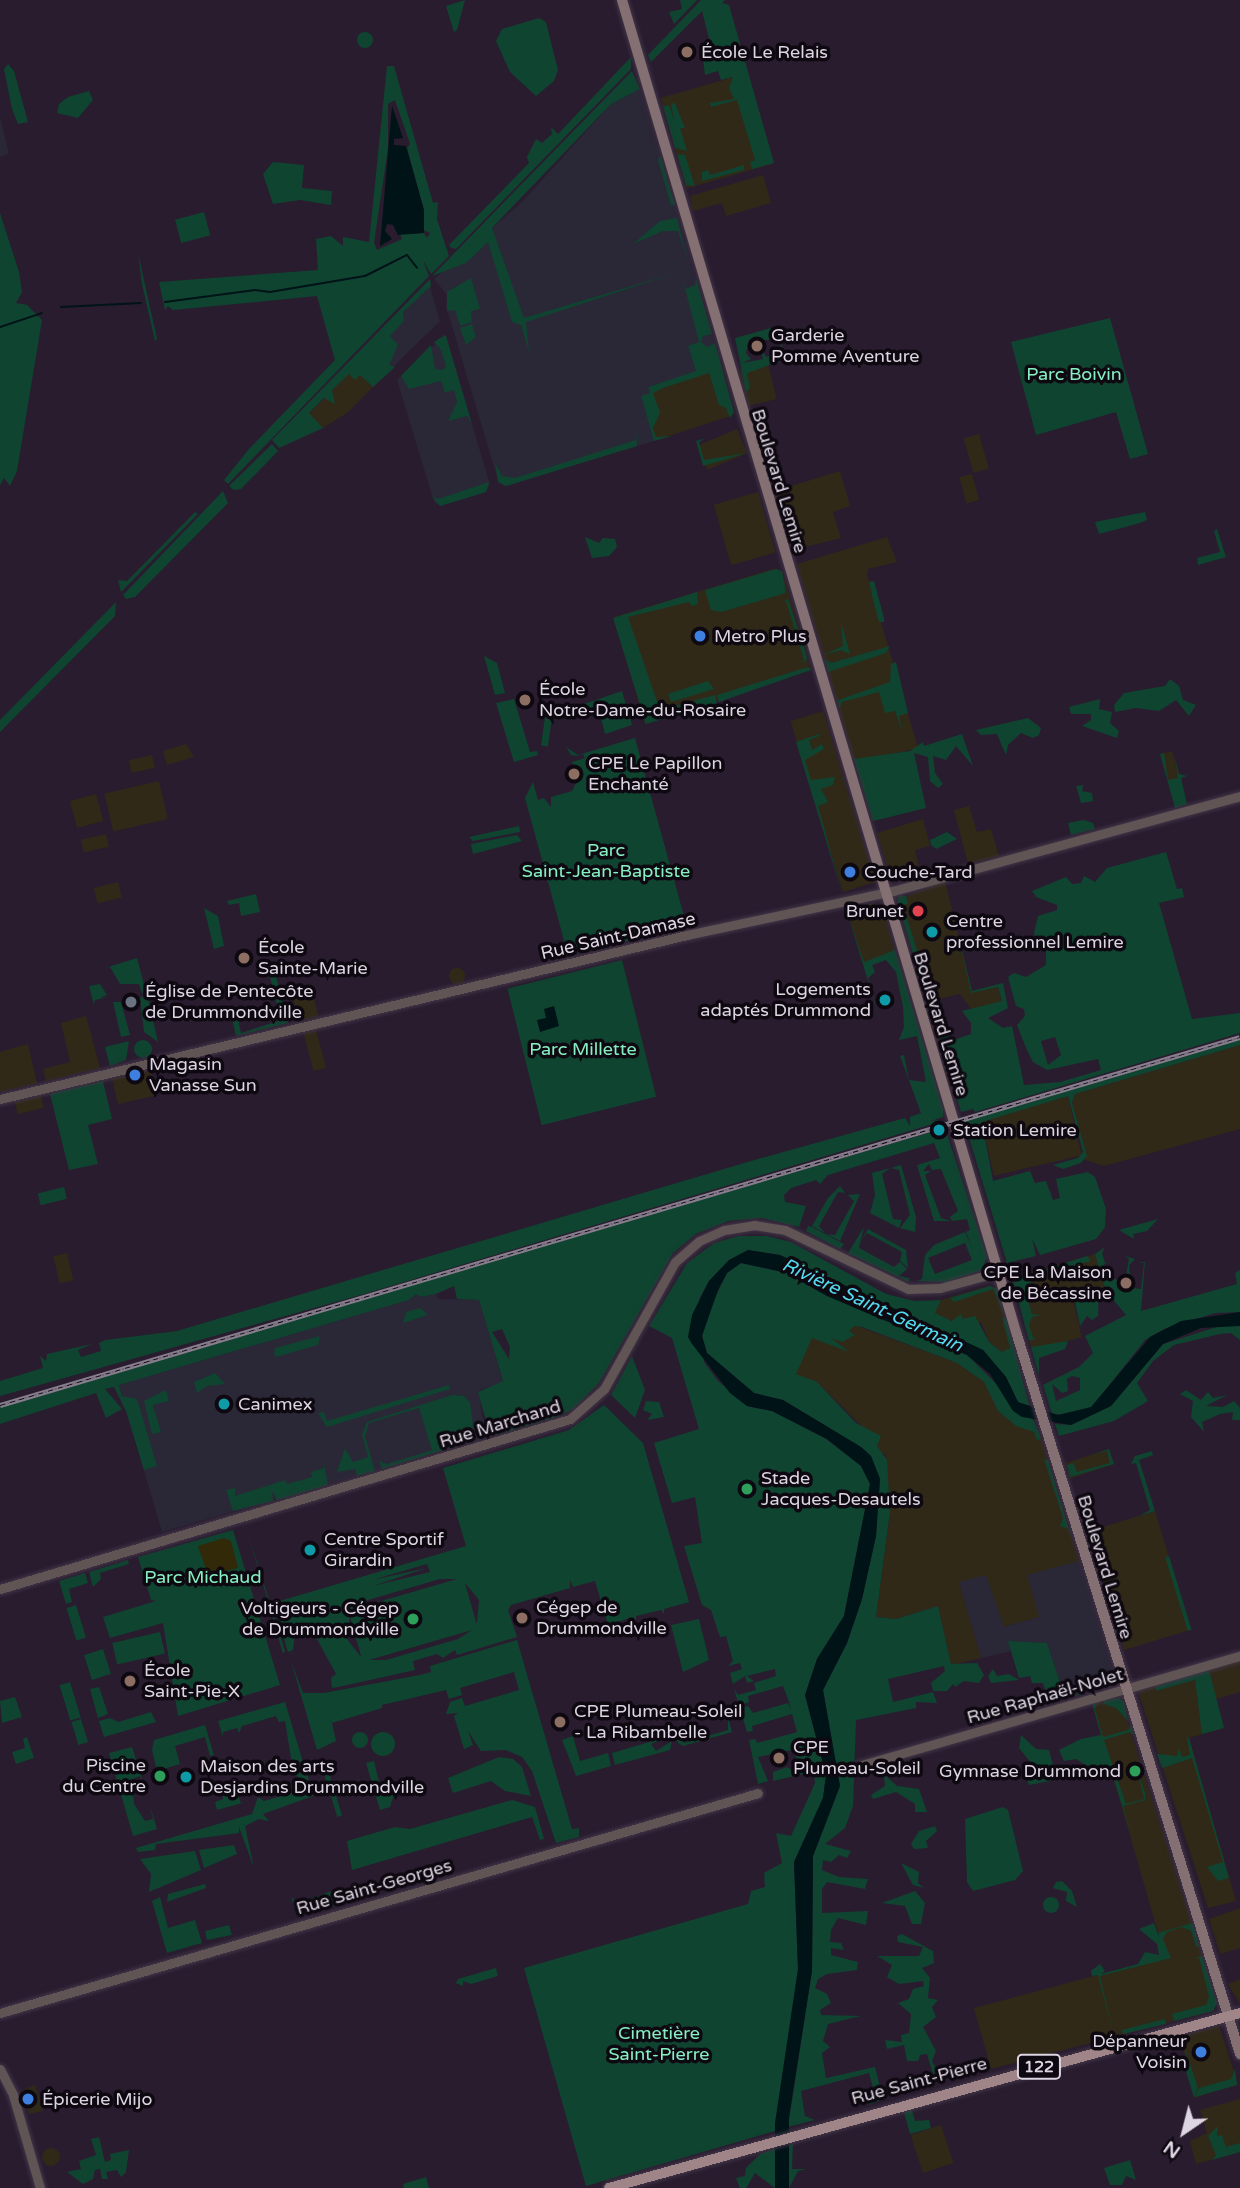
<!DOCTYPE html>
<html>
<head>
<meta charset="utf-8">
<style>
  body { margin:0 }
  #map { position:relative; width:1240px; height:2188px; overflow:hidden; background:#291c2f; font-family:"Varela Round",sans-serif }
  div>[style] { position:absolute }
  .commercial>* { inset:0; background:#302918; transform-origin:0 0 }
  .round { border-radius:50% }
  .industrial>* { inset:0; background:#2a2737 }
  .green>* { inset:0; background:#0f4430; transform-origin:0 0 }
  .sand>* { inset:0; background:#312907 }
  .water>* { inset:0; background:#001317 }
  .stream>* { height:2px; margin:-1px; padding:0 1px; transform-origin:1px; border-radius:1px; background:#001317 }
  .roads { filter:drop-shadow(0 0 2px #423648) drop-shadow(0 0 2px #423648) }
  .tertiary>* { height:9px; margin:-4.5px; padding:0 4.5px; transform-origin:4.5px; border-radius:4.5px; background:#615455 }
  .secondary>* { height:10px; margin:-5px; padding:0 5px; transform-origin:5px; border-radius:5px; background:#847072 }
  .primary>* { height:10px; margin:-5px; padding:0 5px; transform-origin:5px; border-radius:5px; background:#a08588 }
  .rail>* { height:4.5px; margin-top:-2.25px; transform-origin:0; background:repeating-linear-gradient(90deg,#0e0911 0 5px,#887e8d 0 10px); box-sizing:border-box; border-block:2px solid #887e8d }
  .dots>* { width:19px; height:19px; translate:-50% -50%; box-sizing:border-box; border:4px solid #0e0911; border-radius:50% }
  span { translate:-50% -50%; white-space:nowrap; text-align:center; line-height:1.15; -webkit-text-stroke:7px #0e0911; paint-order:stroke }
  .shield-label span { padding:2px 5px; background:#0e0911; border:2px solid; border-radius:5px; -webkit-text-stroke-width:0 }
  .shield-label { font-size:16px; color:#ddd5e1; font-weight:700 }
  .poi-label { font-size:18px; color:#ddd5e1 }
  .left { translate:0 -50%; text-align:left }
  .right { translate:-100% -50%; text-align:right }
  .park-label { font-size:18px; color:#86f0c3 }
  .street-label { font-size:18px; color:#ddd5e1 }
  .water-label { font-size:19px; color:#54d9ee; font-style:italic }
  .north { position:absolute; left:1149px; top:2097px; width:70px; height:70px; -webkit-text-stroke:5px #0e0911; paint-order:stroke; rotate:215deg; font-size:19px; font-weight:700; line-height:28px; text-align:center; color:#ddd5e1 }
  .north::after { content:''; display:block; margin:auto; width:24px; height:32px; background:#ddd5e1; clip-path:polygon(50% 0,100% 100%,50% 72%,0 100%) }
</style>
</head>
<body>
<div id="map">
  <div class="commercial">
    <i style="left:748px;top:73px;width:94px;height:91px;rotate:74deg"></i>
    <i style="clip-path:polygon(763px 175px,771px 203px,726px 216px,722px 203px,693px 211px,690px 196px)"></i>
    <i style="clip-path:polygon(721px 364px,733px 415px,654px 441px,641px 396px,648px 387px)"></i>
    <i style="left:768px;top:364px;width:36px;height:29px;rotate:76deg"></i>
    <i style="clip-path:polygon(354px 368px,373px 387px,347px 413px,323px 428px,309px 414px)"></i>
    <i style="left:737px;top:429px;width:26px;height:43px;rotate:67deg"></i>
    <i style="left:979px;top:434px;width:36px;height:16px;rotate:74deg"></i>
    <i style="clip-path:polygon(840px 471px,850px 506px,833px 512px,841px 538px,793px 550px,775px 491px)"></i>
    <i style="left:972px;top:474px;width:27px;height:13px;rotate:75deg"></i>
    <i style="left:758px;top:492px;width:63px;height:46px;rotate:74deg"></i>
    <i style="clip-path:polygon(887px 537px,897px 562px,868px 569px,867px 575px,918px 748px,855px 763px,797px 564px)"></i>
    <i style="clip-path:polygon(773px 569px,782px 571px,811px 670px,645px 724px,614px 617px)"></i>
    <i style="left:823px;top:711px;width:179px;height:34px;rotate:73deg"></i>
    <i style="clip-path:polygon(186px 744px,194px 757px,167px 765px,163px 751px)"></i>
    <i style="left:1172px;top:751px;width:55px;height:12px;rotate:74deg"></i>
    <i style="left:152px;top:755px;width:13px;height:24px;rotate:77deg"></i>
    <i style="left:159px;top:781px;width:39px;height:56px;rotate:77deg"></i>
    <i style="left:96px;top:794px;width:28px;height:27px;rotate:75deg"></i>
    <i style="clip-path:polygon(969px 806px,977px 832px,991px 829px,999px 856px,968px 864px,954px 810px)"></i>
    <i style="clip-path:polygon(923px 819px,930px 846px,915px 850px,921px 876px,892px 882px,877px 833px)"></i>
    <i style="left:106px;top:834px;width:13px;height:26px;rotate:77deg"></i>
    <i style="clip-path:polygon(945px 881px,972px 991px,997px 985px,1002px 1002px,971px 1009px,960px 994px,928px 1002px,897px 900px)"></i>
    <i style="left:118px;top:882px;width:16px;height:25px;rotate:76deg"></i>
    <i style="clip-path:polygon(874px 903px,883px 909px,896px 955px,863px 964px,847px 909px)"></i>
    <i class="round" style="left:449px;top:968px;width:16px;height:16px"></i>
    <i style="left:312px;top:990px;width:27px;height:20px;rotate:77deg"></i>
    <i style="clip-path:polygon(86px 1016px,100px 1068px,46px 1081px,43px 1069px,70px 1062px,61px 1023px)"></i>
    <i style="left:316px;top:1030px;width:39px;height:13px;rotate:75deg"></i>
    <i style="clip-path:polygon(28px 1044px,37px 1083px,0 1092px,0 1052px)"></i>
    <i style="clip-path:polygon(1240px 1045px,1240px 1129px,1104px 1166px,1085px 1160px,1072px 1103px,1075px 1094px)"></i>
    <i style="left:151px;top:1070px;width:26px;height:40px;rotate:77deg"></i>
    <i style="left:41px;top:1096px;width:12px;height:27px;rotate:76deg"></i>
    <i style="left:1068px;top:1096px;width:61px;height:90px;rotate:77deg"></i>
    <i style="left:67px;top:1253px;width:28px;height:14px;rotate:77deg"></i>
    <i style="clip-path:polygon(1095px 1254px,1106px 1287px,1081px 1294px,1074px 1305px,1082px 1337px,1032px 1351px,1013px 1281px,1028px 1273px)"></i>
    <i style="clip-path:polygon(988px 1286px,997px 1289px,1014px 1348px,1002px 1352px,989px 1342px,981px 1322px,965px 1326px,934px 1313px,941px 1300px)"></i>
    <i style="clip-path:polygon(854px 1325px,957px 1363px,984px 1382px,998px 1411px,1016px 1426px,1039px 1432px,1079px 1561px,1039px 1617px,1003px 1627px,959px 1582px,981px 1658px,951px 1665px,938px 1606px,896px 1619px,876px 1617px,890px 1512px,885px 1454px,878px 1453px,877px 1441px,817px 1382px,800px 1378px,792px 1370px,808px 1333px,854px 1334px,849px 1331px)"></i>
    <i style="left:1109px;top:1449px;width:16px;height:46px;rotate:72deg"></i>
    <i style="left:1155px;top:1511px;width:124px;height:70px;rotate:73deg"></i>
    <i style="clip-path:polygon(1240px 1661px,1240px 1692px,1216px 1699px,1224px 1728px,1189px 1738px,1236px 1901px,1208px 1908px,1138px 1691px)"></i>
    <i style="clip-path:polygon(1120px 1698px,1217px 2003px,1213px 2011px,991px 2069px,974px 2008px,1165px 1957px,1092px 1703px)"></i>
    <i style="clip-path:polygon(1240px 1908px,1240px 1948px,1220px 1954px,1209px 1919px)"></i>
    <i style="clip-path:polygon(1240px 1979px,1240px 2004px,1228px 1984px)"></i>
    <i style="clip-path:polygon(1219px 2026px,1238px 2084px,1194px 2098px,1181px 2036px)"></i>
    <i style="clip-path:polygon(35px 2085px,43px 2111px,29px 2114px,21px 2091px)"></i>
    <i style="clip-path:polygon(1240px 2099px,1240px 2152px,1196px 2164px,1190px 2141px,1207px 2133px,1200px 2110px)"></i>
    <i style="left:941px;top:2125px;width:40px;height:32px;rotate:72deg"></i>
    <i class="round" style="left:42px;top:2148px;width:18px;height:18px"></i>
  </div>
  <div class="industrial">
    <i style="clip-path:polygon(640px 89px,721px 364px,648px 387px,650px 393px,642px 396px,654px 441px,504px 486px,497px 477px,446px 306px,447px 295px,434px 279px,521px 203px,611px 104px)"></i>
    <i style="clip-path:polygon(0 116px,9px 154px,0 157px)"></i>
    <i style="clip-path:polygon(429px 283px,440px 321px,373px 387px,354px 368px)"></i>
    <i style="clip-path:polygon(445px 335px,490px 484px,486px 492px,440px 506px,434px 502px,397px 380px)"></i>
    <i style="clip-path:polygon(417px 1293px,420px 1297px,436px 1294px,438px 1299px,479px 1300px,503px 1382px,479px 1390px,482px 1417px,496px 1435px,162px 1532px,119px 1385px,409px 1300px)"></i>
    <i style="clip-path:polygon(1079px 1561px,1116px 1682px,1065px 1699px,1047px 1643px,981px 1658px,959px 1582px,986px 1575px,1004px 1627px,1039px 1617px,1027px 1575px)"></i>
  </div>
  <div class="green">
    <i style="clip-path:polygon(465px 0,457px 30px,454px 32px,446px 6px)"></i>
    <i style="clip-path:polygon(680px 0,697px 0,674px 24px,669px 12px,682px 9px)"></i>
    <i style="clip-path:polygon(701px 0,725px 0,722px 3px,729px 5px,774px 163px,752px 169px,750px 162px,755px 160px,737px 100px,711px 107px,710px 103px,734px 99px,729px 88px,733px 77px,721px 80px,718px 71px,705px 75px,702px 52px,705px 43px,711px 46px,702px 11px,651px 62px,648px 55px)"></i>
    <i style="clip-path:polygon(539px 18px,546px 22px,558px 70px,554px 81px,536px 96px,510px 72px,496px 41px,502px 29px)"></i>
    <i class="round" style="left:357px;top:32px;width:16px;height:16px"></i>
    <i style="clip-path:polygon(631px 57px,631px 69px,456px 249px,451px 248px,449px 245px,529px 163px,527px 157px,536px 139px,542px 143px,552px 134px,551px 127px,558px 134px)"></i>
    <i style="clip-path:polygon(8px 64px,14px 71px,28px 122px,18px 124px,12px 109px,4px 69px)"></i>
    <i style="clip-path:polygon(evenodd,387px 66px,394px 66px,433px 203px,438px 202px,437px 219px,449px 256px,431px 274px,423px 260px,429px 276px,228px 484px,224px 480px,249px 449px,335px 360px,317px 296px,173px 310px,168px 306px,165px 310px,159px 282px,318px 270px,316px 239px,331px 236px,343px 246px,343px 237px,369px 242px,387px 66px,395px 100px,410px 144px,407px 148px,424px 210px,424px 230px,430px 233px,427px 238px,424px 233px,400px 234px,402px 239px,377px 250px,374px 243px,388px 148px,388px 104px,395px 100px)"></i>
    <i style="clip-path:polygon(632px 71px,640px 89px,611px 104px,492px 228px,524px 318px,679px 272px,526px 322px,529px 352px,521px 325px,512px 322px,488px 242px,466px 263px,432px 276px)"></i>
    <i style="clip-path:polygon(89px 91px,93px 100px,78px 118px,57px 113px,59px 104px,68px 97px)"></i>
    <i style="clip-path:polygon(675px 103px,685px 128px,680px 128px,687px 151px,675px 148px,663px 106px,669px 105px,674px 120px,671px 104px)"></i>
    <i style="clip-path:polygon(677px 154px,685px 155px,695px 186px,686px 185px)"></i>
    <i style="clip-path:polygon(660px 155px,675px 205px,671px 206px,658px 160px)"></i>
    <i style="clip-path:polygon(273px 162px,304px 165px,302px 188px,332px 191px,331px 205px,300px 200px,273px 204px,263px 174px)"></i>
    <i style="clip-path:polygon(744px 165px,744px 170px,702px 181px,702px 172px,708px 170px,710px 175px)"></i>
    <i style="left:204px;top:212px;width:24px;height:30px;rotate:75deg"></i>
    <i style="clip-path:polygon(0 213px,19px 272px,22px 292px,16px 303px,27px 305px,42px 320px,17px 471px,10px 486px,4px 478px,0 485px)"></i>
    <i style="clip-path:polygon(677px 218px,688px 262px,678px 231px,663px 231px,633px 244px,660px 221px)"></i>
    <i style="clip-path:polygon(138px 253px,157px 339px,155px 341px,142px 284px)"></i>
    <i style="clip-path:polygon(682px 277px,686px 289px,695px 285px,696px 278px,712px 334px,703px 336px,701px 342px,707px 347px,715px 343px,734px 412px,730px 418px,726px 408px,719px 405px,709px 373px,663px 388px,653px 393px,660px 413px,653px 428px,656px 437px,671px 436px,654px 441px,641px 396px,650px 393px,648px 387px,696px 371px,688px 346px,699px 342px)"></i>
    <i style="clip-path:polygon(471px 278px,480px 309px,471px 311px,472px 322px,460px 326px,455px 310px,447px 311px,447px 292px)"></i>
    <i style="clip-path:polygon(430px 279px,431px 286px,403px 312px,404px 321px,390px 336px,398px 345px,389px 365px,395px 367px,373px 387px,360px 375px,355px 380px,349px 374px,332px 390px,335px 404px,324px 398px,309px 413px,323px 428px,279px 448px,272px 440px)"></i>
    <i style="clip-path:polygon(1110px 318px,1148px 454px,1130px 459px,1116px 412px,1036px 435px,1011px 342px)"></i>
    <i style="clip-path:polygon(472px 324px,476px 337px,466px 345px,460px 328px)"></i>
    <i style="clip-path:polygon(771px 328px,775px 340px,749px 340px,746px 353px,751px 359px,742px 363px,763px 359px,760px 347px,766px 357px,781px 351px,780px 340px,786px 359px,747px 373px,750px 388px,746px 392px,735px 338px)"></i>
    <i style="clip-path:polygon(445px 335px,446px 336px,472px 424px,467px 416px,448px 421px,457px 402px,454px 390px,445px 393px,441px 381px,409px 389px,401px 376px,431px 345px,435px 369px,443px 370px,446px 366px,441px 350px,434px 342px)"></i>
    <i style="clip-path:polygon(636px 430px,637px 446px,506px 486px,498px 482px,495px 463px,502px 476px,515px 478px,636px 440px)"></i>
    <i style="clip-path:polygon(706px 438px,699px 442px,704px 460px,747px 453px,703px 466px,696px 441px)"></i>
    <i style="clip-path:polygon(272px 444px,278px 451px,241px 489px,234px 490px,229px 486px)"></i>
    <i style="clip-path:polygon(489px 482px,486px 492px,440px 506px,432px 496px,438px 499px)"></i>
    <i style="clip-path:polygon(223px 491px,228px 503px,135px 597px,126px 599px,123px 595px)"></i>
    <i style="clip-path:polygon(195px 512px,198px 514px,121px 592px,118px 580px,127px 581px)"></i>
    <i style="clip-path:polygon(1145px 512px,1147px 520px,1140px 523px,1099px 534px,1095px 522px)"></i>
    <i style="clip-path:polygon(1217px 529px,1226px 557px,1198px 565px,1197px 558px,1220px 552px,1214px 531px)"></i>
    <i style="clip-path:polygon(585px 537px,599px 543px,603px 538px,615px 539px,617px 547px,609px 556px,592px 558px)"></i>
    <i style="clip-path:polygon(776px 569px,782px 571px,786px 593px,721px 612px,711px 610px,705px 590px)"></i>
    <i style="clip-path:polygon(874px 581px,884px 618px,884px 622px,879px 622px,874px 604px,869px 582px)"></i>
    <i style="clip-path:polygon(697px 592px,698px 604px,692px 606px,689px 602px,628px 617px,660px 710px,715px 695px,717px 703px,646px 724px,613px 618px)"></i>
    <i style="clip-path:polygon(788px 599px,807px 657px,806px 661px,800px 663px,804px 660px,786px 601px,781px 602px)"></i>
    <i style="clip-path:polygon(116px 602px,115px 616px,0 732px,0 720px)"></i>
    <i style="clip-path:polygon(841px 622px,850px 654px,841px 650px,823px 655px,843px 646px)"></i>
    <i style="clip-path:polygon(890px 646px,886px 653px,828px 672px,825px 659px,831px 663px)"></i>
    <i style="clip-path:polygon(484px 656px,497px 663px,505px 693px,495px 695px)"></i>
    <i style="clip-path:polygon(896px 662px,908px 713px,899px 716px,903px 733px,895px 711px,885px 713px,879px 692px,842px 702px,839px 709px,838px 700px,890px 682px,891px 664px)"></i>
    <i style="clip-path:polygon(808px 667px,811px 670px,719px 702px,717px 695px)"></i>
    <i style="clip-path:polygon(1170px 679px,1179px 686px,1183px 700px,1196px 705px,1189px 716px,1176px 700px,1159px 711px,1136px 708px,1115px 712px,1114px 705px,1124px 693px,1165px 686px)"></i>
    <i style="clip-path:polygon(708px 681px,714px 689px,671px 702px,668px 694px)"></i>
    <i style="clip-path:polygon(622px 691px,632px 725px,605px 734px,598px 706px,586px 710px,584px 704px)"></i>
    <i style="clip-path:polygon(514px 699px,530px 752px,537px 751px,538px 755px,514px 762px,496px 703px)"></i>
    <i style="clip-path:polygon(1100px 699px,1099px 709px,1112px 712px,1110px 723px,1119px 731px,1117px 738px,1082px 726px,1091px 720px,1091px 714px,1071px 714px,1069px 707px)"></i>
    <i style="left:547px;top:703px;width:7px;height:43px;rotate:8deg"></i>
    <i style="clip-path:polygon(1028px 718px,1041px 728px,1039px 735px,1033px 738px,1021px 733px,1008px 745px,1006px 755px,997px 734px,981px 735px,976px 730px)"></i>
    <i style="clip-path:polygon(819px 728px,819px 736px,809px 740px,812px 750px,822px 744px,824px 749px,805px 760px,811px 780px,835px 777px,833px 785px,821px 789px,828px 802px,818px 806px,842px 893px,796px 742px,819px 734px)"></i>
    <i style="clip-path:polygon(962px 734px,973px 766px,956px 746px,946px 760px,933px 756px,935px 773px,943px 784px,938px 788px,930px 781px,928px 757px,914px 753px,926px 808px,873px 821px,854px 759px,910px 751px,923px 742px,924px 746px)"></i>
    <i style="clip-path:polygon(635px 738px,687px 927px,568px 955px,525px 798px,533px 782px,538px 800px,544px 798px,551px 807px,551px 797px,572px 791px,579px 777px,572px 762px,585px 758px,583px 754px,577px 756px,571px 755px,566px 747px,578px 755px)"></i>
    <i style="clip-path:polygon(1164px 753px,1168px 780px,1178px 778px,1175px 758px,1179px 774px,1187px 776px,1181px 778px,1187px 804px,1175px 808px,1160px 754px)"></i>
    <i style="clip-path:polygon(1083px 785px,1082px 791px,1092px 793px,1093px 801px,1081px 803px,1076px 786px)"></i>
    <i style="clip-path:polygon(1083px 820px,1093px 823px,1095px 829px,1071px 835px,1068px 823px)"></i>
    <i style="clip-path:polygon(519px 826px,520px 832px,473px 841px,469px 837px)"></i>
    <i style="clip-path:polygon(947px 832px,957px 839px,936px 849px,931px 845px,930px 840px)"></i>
    <i style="clip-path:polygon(517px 835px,522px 841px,473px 854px,471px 844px)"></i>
    <i style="clip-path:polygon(evenodd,1166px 852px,1177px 889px,1182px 888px,1184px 897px,1159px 903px,1192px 1019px,1240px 1013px,1240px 1033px,975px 1112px,973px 1109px,961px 1112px,919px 972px,926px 969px,925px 980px,929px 980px,951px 1041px,971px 1034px,971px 1023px,962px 1011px,1002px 1001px,998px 987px,971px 993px,958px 935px,972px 991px,1003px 983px,1008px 1008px,988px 1018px,1003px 1028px,1012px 1026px,1024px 1085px,1060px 1082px,1101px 1070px,1098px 1059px,1047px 1070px,1033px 1062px,1026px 1048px,1017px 1025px,1025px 1016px,1024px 1009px,1016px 1006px,1008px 977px,1014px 973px,1026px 977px,1046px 965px,1046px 943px,1037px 942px,1034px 933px,1038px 916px,1057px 910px,1057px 905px,1036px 897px,1032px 891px,1066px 877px,1072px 884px,1081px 883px,1084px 876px,1095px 882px,1107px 868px,1166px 852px,1055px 1037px,1061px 1055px,1048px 1065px,1041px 1041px,1055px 1037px)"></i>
    <i style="clip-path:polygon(256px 894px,260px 912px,241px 916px,239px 903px,229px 905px,227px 901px)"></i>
    <i style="clip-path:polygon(900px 895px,906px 896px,908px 904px,903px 905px,922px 966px,917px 967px,897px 900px)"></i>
    <i style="clip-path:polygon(204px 908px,218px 916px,224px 946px,214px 949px)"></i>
    <i style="clip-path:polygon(847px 912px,864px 962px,895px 950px,943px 1109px,943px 1117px,931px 1121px,939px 1120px,936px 1123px,364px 1294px,0 1396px,0 1381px,43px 1368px,40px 1356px,46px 1361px,47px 1354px,92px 1344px,78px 1350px,81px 1357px,101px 1351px,99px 1343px,105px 1340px,177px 1331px,751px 1161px,905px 1118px,910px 1126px,910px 1117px,921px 1113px,900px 1056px,904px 1055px,909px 1080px,926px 1082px,917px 1036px,899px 1040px,904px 1027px,903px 1007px,896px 972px,886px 960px,872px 965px,875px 972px,868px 978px,883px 1030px)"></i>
    <i style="clip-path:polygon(137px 958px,146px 992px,142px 993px,139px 984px,120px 984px,110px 967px,105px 968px)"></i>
    <i style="left:622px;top:960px;width:141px;height:118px;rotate:76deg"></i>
    <i style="clip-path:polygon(274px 968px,288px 1023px,236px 1036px,229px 1006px,236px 1009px,241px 1033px,281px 1020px,268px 969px)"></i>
    <i style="clip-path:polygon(100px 984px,107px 995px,100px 998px,108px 997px,95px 1000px,94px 1005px,89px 986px)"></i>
    <i style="clip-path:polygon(147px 994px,158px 1042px,144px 1032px,140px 998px)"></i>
    <i style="clip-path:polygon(113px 1002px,121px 1002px,130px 1035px,121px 1037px)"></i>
    <i style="clip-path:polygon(1240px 1039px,1240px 1045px,1075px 1094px,1072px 1103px,1087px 1156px,1081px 1163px,1063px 1169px,1053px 1165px,1078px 1158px,1083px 1152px,1068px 1096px,982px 1122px,993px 1181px,1030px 1171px,1035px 1183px,1046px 1181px,1053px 1200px,1060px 1198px,1056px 1179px,1088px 1172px,1095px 1177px,1106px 1209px,1105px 1227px,1096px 1239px,1040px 1255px,1032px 1238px,1036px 1256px,1007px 1263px,964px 1121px)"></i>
    <i class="round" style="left:134px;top:1040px;width:18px;height:18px"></i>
    <i style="clip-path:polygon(129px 1041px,126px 1060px,110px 1066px,105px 1047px)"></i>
    <i style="clip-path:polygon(103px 1081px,112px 1119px,88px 1125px,98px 1164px,69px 1170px,50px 1094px)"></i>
    <i style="clip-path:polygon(evenodd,945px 1128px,987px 1257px,982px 1270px,946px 1282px,916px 1281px,922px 1279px,925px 1255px,934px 1245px,965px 1232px,973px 1250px,966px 1232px,970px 1230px,967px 1219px,952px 1221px,950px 1217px,958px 1211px,941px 1169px,932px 1170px,929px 1164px,923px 1171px,931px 1171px,925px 1175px,941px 1218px,951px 1221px,934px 1221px,917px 1165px,940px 1158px,934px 1143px,828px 1175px,820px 1184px,816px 1180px,791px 1188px,784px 1195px,785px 1202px,806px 1206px,799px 1227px,762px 1218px,728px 1221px,696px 1234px,673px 1253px,599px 1383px,573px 1409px,557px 1417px,496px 1435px,489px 1432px,478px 1392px,503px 1381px,479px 1300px,457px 1299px,454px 1286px,436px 1294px,420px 1297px,416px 1294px,409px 1300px,119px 1385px,122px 1396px,137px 1399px,157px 1466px,144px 1470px,126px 1411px,114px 1387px,105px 1389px,122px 1409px,106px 1418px,96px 1393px,0 1424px,0 1406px,945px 1128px,965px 1243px,972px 1260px,935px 1274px,928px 1258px,965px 1243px,945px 1128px,502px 1329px,510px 1347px,509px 1359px,492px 1332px,502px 1329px)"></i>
    <i style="clip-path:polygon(901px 1165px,916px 1217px,915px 1232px,900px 1228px,910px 1215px,899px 1170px,891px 1168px)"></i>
    <i style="clip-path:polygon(890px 1168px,882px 1174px,893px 1219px,902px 1220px,899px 1228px,870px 1213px,875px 1195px,872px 1173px)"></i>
    <i style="clip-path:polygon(840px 1186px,845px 1193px,838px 1192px,819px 1226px,825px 1233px,812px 1226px,828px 1198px)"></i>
    <i style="left:64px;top:1187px;width:12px;height:27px;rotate:76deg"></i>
    <i style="clip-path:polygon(860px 1194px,840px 1241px,827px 1234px,835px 1235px,854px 1201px,848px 1195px)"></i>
    <i style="clip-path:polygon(1158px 1219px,1147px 1231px,1133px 1234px,1134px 1239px,1119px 1230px)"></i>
    <i style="clip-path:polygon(808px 1226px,812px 1227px,844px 1244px,840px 1249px,806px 1231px)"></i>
    <i style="clip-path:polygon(864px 1227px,859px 1248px,894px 1267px,900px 1262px,907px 1269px,899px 1276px,909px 1278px,909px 1282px,848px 1253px)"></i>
    <i style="clip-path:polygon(868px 1229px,906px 1250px,908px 1268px,900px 1261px,902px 1252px,867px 1233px,861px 1240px)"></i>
    <i style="clip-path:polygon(738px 1236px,767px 1236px,791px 1242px,886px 1294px,915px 1301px,941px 1300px,935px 1313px,952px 1321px,961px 1314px,963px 1319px,975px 1316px,989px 1342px,1002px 1352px,1010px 1348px,1002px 1318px,1006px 1318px,1030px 1408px,1018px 1402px,1006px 1377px,983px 1350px,780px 1255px,748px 1250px,729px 1260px,709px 1281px,699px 1299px,704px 1362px,717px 1380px,747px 1406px,772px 1411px,826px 1439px,861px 1466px,870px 1484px,844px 1616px,817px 1659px,805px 1695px,826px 1775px,823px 1798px,794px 1862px,798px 1969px,775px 2131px,586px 2186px,524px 1968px,748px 1904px,751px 1891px,765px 1887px,764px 1873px,782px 1863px,776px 1833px,791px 1836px,815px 1783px,814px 1775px,807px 1773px,773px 1781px,773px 1772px,787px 1767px,796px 1773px,794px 1767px,800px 1764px,792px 1750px,758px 1757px,768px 1781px,758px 1784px,749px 1740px,755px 1739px,757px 1743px,797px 1732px,792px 1714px,752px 1726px,753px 1731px,747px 1732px,740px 1708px,748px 1706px,753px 1713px,788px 1703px,791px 1711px,789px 1702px,783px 1686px,748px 1696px,749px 1702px,739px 1706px,734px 1689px,738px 1695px,756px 1690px,754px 1683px,776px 1676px,775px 1669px,747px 1676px,754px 1681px,747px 1683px,745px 1676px,733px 1684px,730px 1673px,742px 1669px,740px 1663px,728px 1666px,733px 1661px,726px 1636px,720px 1637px,711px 1610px,702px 1605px,684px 1546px,702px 1543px,695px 1497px,672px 1503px,654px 1443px,699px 1429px,672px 1338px,649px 1326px,687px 1263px,714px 1243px)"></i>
    <i style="clip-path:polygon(evenodd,1105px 1247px,1102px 1253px,1105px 1263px,1109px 1262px,1104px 1264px,1108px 1278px,1125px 1281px,1129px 1259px,1125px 1256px,1135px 1259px,1129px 1265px,1131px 1287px,1125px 1287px,1141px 1289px,1144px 1263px,1139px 1262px,1145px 1262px,1141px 1311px,1237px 1284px,1235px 1273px,1240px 1270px,1240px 1312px,1215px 1313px,1164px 1329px,1145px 1340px,1092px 1407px,1070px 1415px,1052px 1414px,1043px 1385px,1079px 1367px,1093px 1353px,1085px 1336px,1126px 1315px,1106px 1291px,1095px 1254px,1105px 1247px,1072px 1376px,1080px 1378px,1080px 1390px,1056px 1401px,1052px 1384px,1062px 1393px,1068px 1391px,1067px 1379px,1072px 1376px)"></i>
    <i style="clip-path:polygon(1087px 1256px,1091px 1261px,1031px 1276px,1031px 1286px,1039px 1290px,1026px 1294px,1032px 1314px,1041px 1315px,1032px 1317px,1029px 1325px,1033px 1338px,1037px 1338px,1029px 1341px,1013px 1280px)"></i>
    <i style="clip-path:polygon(741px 1263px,787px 1273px,827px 1296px,967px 1355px,1034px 1421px,1041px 1438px,1037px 1441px,1034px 1432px,1016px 1426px,998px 1411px,984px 1382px,957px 1363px,862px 1327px,854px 1326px,849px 1331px,855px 1335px,842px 1342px,831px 1338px,849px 1352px,812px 1338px,796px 1374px,817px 1382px,856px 1423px,881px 1436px,877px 1446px,887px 1460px,890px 1512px,876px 1617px,896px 1619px,938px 1606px,951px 1664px,977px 1663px,984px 1675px,979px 1683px,964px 1681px,955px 1687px,953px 1684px,947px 1691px,933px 1691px,931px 1683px,945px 1671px,944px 1666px,888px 1679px,893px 1702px,933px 1692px,937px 1703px,916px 1702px,916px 1708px,856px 1720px,853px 1806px,845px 1828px,825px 1844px,851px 1851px,847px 1858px,839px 1855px,831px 1862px,823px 1860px,822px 1870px,839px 1877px,868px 1879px,865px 1889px,827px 1882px,822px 1889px,822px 1913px,868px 1911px,866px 1925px,838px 1918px,831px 1930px,830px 1942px,841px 1943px,844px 1950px,831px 1948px,831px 1955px,858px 1962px,857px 1970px,827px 1974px,818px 1979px,815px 1988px,827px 1994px,831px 2003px,820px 2010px,821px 2015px,861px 2016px,828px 2024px,823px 2041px,830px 2047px,822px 2053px,826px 2078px,875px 2067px,883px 2099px,869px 2105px,867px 2098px,875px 2095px,869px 2073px,801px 2091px,805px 2116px,815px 2120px,788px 2127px,812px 1971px,813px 1856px,840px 1786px,823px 1690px,847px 1643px,862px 1599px,876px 1536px,880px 1479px,871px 1456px,861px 1447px,783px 1400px,754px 1393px,707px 1353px,702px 1336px,711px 1306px,727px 1273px)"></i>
    <i style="clip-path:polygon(990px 1286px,997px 1289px,1003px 1311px,993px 1289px,954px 1302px,950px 1298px)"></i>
    <i style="clip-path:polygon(1099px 1290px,1098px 1316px,1092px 1320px,1087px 1316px,1080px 1326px,1075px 1302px,1081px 1294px)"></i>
    <i style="clip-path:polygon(420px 1308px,428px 1315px,403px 1323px,406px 1312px)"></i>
    <i style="clip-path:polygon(1223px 1325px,1240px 1326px,1240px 1340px,1231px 1333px,1220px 1334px,1174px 1345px,1153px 1361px,1137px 1383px,1148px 1401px,1114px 1421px,1059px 1436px,1055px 1424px,1071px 1425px,1111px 1406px,1163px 1344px)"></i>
    <i style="clip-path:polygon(320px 1336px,318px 1345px,276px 1357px,274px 1354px,275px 1348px)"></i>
    <i style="clip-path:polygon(1068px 1341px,1065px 1349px,1039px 1358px,1039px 1375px,1031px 1347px)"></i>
    <i style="clip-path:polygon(632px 1356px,645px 1390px,635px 1418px,611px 1395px)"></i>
    <i style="clip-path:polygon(215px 1373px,225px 1384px,207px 1386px,197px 1393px,194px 1382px)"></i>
    <i style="clip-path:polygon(449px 1385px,450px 1389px,327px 1427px,318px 1413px,324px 1412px,327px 1421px)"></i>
    <i style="clip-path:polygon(166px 1390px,169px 1401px,153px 1405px,161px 1432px,152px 1434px,144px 1401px)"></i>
    <i style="clip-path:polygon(1186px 1390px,1201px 1400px,1208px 1392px,1213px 1398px,1227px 1395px,1206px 1406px,1223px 1407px,1234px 1401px,1240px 1408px,1240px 1420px,1232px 1420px,1233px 1412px,1220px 1414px,1202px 1422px,1204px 1432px,1191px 1417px,1193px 1401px,1180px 1394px)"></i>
    <i style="clip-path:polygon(452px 1395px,464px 1396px,470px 1403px,475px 1440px,382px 1469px,379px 1461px,387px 1464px,432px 1450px,419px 1408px,369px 1423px,365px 1436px,375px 1471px,357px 1476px,355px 1469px,337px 1472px,345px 1448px,353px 1462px,368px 1457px,362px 1434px,367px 1422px)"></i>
    <i style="clip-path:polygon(646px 1401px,659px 1402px,664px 1417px,647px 1420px,652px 1414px,643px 1410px)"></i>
    <i style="clip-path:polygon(evenodd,604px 1405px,643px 1443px,689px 1602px,664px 1609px,664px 1614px,661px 1610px,636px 1616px,636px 1622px,633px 1617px,608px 1625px,595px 1581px,573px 1587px,570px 1580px,570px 1588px,511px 1605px,508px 1610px,517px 1637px,457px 1655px,455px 1650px,443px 1658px,437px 1654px,413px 1661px,415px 1670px,343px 1686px,332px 1688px,331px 1678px,336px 1674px,311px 1628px,295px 1633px,293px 1650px,288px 1652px,273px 1603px,466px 1546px,443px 1468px,569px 1430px,604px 1405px,427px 1564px,430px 1572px,373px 1586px,427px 1568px,372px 1580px,427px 1564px,604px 1405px,440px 1579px,457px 1579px,354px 1609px,368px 1600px,440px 1579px,604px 1405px,465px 1583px,479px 1600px,477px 1623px,476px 1622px,465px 1583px,604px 1405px,350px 1616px,361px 1656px,361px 1657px,347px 1639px,350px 1616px,604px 1405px,472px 1630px,458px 1639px,386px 1660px,369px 1660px,472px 1630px)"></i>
    <i style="clip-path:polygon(1109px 1449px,1114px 1464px,1070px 1477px,1067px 1465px,1073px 1463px,1077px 1472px,1110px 1463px,1107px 1451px,1091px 1455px)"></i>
    <i style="clip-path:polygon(1152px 1451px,1153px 1455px,1139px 1460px,1155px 1511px,1139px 1516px,1150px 1510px,1136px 1463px,1131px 1464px,1135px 1456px)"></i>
    <i style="clip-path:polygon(323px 1458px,328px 1485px,277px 1500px,272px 1491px,273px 1501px,233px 1511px,226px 1490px,235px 1488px,235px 1496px,285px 1480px,287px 1484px,301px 1480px,304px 1484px,302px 1480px,312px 1477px,311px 1472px,324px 1468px)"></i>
    <i style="clip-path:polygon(1044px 1459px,1048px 1460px,1072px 1540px,1068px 1529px,1060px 1526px,1063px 1518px)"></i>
    <i style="clip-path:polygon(246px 1527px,285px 1651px,283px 1654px,270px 1608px)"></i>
    <i style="clip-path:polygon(233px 1530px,280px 1685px,178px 1716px,163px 1623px,110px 1638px,103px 1617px,156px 1601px,151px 1600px,138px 1557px)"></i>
    <i style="left:1169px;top:1556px;width:77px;height:4px;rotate:73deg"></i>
    <i style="clip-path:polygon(128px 1560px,129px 1564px,100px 1573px,101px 1579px,93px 1587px,89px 1572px)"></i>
    <i style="clip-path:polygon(85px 1573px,88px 1583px,69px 1589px,72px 1602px,66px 1604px,59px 1581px)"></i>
    <i style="left:76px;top:1605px;width:34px;height:10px;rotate:73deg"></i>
    <i style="clip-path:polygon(699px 1619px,709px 1660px,683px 1672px,671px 1625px)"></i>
    <i style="left:160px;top:1632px;width:22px;height:49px;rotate:77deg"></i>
    <i style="clip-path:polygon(517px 1640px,572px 1829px,579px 1828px,579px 1837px,556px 1843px,532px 1771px,522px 1757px,506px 1750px,481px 1751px,468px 1731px,473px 1745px,464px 1749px,454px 1716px,458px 1713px,446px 1714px,450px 1702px,462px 1698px,465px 1706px,519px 1690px,514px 1672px,460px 1688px,462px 1695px,449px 1699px,446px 1690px,382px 1705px,382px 1708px,332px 1723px,336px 1741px,317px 1750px,291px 1661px,303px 1693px,324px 1693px,420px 1675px,431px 1672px,430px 1666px)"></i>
    <i style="clip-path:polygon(1008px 1641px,1047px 1643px,1064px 1695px,1082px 1694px,1050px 1703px,1043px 1683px,1032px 1683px,1030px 1676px,1019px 1678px)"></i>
    <i style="left:103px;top:1649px;width:26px;height:20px;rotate:72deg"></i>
    <i style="clip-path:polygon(993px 1669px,997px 1676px,1009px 1674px,1019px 1680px,991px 1683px,988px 1676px)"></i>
    <i style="clip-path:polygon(1209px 1670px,1224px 1728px,1202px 1734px,1195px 1680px,1156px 1691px,1155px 1686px)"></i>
    <i style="left:70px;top:1682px;width:37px;height:11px;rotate:73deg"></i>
    <i style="clip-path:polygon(99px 1687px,108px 1714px,98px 1718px,90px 1689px)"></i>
    <i style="clip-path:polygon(15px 1697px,22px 1717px,2px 1723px,0 1701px)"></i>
    <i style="clip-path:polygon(1120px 1698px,1124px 1703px,1128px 1721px,1116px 1708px,1104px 1704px,1103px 1700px)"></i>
    <i style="clip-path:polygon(285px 1702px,303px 1762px,292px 1764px,285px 1721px,279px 1722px,276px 1716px,242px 1726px,239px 1733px,237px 1728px,223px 1732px,223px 1737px,218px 1721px)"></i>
    <i style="clip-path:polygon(1098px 1702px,1095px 1709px,1103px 1737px,1128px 1730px,1131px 1725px,1134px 1736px,1130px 1732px,1104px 1740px,1126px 1804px,1144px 1799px,1138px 1773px,1145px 1793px,1145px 1800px,1123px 1806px,1131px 1835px,1111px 1770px,1097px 1772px,1076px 1759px,1064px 1761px,1059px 1750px,1081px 1739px,1101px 1735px,1092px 1703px)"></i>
    <i style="clip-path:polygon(151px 1712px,156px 1722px,104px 1737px,99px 1721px,110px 1718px,118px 1722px)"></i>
    <i style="clip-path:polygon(728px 1717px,732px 1732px,683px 1746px,678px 1743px,675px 1734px,681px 1732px,684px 1743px,728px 1730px)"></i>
    <i style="left:81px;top:1719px;width:24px;height:10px;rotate:73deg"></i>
    <i style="clip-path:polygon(205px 1725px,214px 1755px,210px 1756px,205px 1737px,175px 1746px,180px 1764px,157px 1771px,152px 1750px,154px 1740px)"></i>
    <i class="round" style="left:371px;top:1732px;width:24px;height:24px"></i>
    <i class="round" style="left:352px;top:1732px;width:16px;height:16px"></i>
    <i style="clip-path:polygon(1021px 1735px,1036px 1749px,1049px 1750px,1053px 1765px,1065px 1778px,1029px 1785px,1025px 1773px,1035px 1768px,1019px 1748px)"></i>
    <i style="clip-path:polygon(573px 1736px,580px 1761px,608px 1753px,611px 1766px,576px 1776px,562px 1740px)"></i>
    <i style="clip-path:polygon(670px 1736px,651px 1744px,656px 1751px,672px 1741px,670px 1750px,615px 1765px,612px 1753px)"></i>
    <i style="clip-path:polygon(27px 1737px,34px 1758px,16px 1764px,12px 1752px,25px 1748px,23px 1739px)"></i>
    <i style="clip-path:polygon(1187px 1738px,1189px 1738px,1229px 1878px,1218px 1881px,1207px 1867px,1223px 1862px,1192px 1758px,1162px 1768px,1157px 1754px,1177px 1756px,1179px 1748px,1182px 1757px,1190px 1755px)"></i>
    <i style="clip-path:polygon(132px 1747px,148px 1798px,140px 1776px,132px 1779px,134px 1804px,145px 1821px,153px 1819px,149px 1802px,157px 1829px,133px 1836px,109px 1753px)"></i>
    <i style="clip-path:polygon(499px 1757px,513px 1759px,522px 1767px,531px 1796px,505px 1791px,491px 1781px,453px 1793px,448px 1778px)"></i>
    <i style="clip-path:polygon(374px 1761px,382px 1794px,393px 1790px,394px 1794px,390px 1807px,380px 1810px,366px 1763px)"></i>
    <i style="left:326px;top:1763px;width:55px;height:5px;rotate:73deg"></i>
    <i style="clip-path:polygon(306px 1769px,313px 1796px,263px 1814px,269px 1821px,259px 1819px,245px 1826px,254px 1868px,239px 1827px,239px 1833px,156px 1844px,155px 1850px,138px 1852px,136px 1848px,252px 1814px,258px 1797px,264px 1801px,298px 1791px,297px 1785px,303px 1782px,295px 1774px)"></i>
    <i style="clip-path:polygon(884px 1774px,897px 1786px,919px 1789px,927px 1812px,915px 1812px,915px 1804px,896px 1792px,873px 1799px,871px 1795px,885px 1786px)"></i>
    <i style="clip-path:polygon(244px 1788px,237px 1792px,241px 1803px,246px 1802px,217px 1810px,215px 1802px,223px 1799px,222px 1794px)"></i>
    <i style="clip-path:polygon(512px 1800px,535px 1807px,544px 1839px,540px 1840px,532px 1817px,352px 1870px,347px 1841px,395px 1827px,410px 1829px)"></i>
    <i style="clip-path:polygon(1003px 1807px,1008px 1810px,1023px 1871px,1015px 1880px,973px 1891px,967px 1882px,965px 1819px)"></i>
    <i style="clip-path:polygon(935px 1826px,937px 1831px,926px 1841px,928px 1848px,914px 1849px,911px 1844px,919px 1831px)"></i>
    <i style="clip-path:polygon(234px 1845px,237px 1854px,204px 1868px,199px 1850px)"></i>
    <i style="clip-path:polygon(195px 1851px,201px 1870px,149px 1892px,151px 1874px,140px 1859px)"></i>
    <i style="clip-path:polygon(901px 1863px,919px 1872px,918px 1883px,924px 1888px,913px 1885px)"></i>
    <i style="clip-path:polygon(1062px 1881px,1072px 1891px,1077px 1907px,1066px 1901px,1067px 1892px,1053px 1888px,1056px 1882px)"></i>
    <i style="clip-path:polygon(205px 1884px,206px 1888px,167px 1902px,168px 1894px)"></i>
    <i style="clip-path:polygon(332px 1891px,336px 1902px,343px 1903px,297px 1916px,291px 1897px,298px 1903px)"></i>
    <i style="clip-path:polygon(915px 1891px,925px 1903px,921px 1924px,912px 1924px,905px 1906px,882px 1903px)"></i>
    <i class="round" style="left:1043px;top:1897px;width:16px;height:16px"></i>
    <i style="clip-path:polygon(160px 1897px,168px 1928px,195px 1920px,202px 1943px,167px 1953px,152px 1901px)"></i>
    <i style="clip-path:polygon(1154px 1923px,1159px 1938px,1158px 1933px,1193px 1923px,1199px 1946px,1191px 1949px,1196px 1947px,1191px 1931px,1182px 1927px,1167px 1932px,1163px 1939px,1171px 1958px,1100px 1976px,1114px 2037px,1098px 1975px,1092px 1976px,1091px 1971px,1100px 1964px,1105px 1971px,1101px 1974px,1138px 1964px,1145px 1952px,1159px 1955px,1157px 1944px,1139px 1929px)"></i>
    <i style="clip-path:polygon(229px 1925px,232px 1935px,207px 1940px,205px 1931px)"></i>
    <i style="clip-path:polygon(902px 1934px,933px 1951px,934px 1963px,922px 1968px,930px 1978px,928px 1998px,938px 2000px,932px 2007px,936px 2017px,923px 2027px,936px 2051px,932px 2061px,938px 2072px,934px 2078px,927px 2054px,920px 2055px,918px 2061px,907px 2061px,904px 2045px,887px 2049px,885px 2040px,902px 2042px,901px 2035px,909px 2033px,911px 2014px,898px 2003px,909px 1999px,913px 1989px,924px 1986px,923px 1981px,899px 1984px,887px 1977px,892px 1965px,877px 1956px,919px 1956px,923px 1947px,898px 1942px,897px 1936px)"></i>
    <i style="clip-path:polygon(1202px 1956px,1217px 2003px,1213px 2011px,1174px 2021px,1172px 2014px,1206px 2005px,1209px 1997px,1199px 1958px,1194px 1958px)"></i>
    <i style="clip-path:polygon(496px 1968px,498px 1976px,471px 1984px,463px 1981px,463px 1986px,456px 1983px,458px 1979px)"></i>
    <i style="clip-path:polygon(1165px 2019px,1166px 2024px,1123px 2034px,1122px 2030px)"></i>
    <i style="clip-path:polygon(1181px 2036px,1198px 2088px,1194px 2098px,1185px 2068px,1190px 2066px)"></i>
    <i style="clip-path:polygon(1235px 2069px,1237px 2085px,1195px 2097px,1199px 2088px,1231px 2079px)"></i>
    <i style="clip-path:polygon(912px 2110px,915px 2121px,929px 2120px,931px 2128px,910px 2134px,904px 2112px)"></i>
    <i style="clip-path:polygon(1218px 2126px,1217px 2136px,1222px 2135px,1226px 2147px,1240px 2143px,1240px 2152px,1212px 2160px,1216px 2155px,1208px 2136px)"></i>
    <i style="clip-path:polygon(99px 2137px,105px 2162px,111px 2160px,110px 2154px,129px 2150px,126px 2172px,121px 2177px,117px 2170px,106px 2172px,108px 2179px,102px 2179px,100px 2169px,95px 2170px,93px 2179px,83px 2184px,67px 2172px,81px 2169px,79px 2161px,96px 2155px,91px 2139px)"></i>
    <i style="clip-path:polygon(793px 2144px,792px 2169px,807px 2169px,798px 2171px,789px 2188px,788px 2146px)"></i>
    <i style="clip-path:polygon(775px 2149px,775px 2188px,755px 2173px,746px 2188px,740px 2188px,736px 2178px,745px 2176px,746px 2168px,760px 2154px)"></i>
    <i style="clip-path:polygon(1130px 2160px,1136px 2180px,1126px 2176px,1122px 2185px,1110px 2185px,1104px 2168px)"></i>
    <i style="clip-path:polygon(426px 2177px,429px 2188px,404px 2188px,403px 2184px)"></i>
  </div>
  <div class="sand">
    <i style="clip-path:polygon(224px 1538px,231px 1541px,238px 1568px,208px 1575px,198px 1546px)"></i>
  </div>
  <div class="water">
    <i style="clip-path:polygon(392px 106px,403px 138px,394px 139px,394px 145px,406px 146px,424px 210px,424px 233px,398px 235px,393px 225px,387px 224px,385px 231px,392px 239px,380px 246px)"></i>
    <i style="clip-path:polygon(554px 1006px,559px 1026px,540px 1032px,537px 1020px,546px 1018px,544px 1009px)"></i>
    <i style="clip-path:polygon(748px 1250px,780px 1255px,983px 1350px,1006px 1377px,1018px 1402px,1058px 1415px,1091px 1407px,1150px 1337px,1181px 1321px,1240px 1312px,1240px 1326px,1201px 1328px,1163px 1344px,1111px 1406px,1071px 1425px,1022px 1417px,1013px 1411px,990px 1374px,967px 1355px,827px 1296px,787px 1273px,741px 1263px,727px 1273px,718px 1290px,702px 1336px,707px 1353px,754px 1393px,783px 1400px,861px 1447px,871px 1456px,880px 1479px,876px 1536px,862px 1599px,847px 1643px,823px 1690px,840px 1786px,813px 1856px,812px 1971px,789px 2117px,789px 2188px,775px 2188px,775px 2123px,798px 1969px,794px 1862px,823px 1798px,826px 1775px,805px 1695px,817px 1659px,844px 1616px,870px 1484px,861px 1466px,827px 1439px,772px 1411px,747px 1406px,730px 1393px,692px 1344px,688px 1337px,692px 1315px,709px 1281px,729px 1260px)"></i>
  </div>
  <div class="stream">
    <i style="left:165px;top:302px;width:91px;rotate:-7.6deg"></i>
    <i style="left:255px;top:290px;width:15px;rotate:8deg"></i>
    <i style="left:270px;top:292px;width:96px;rotate:-9.6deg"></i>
    <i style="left:365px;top:276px;width:47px;rotate:-26.6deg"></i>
    <i style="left:407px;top:255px;width:16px;rotate:52deg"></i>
    <i style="left:61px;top:307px;width:80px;rotate:-2.9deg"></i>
    <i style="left:0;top:327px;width:44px;rotate:-18.4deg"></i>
  </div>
  <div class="roads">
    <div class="tertiary">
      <i style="left:0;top:1099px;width:706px;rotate:-13.43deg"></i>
      <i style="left:687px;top:935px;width:211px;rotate:-12.1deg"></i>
      <i style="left:893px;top:891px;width:360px;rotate:-15.3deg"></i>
      <i style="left:0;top:1589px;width:595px;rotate:-16.61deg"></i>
      <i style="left:570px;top:1419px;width:45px;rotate:-41.4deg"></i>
      <i style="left:604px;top:1389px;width:145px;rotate:-60.8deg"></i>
      <i style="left:675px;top:1262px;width:32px;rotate:-41deg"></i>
      <i style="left:699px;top:1241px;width:27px;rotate:-24deg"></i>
      <i style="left:724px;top:1230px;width:30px;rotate:-9deg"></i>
      <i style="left:754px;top:1225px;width:31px;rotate:9deg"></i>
      <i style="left:785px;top:1230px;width:136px;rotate:25.6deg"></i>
      <i style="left:908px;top:1289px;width:32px;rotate:-2deg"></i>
      <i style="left:940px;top:1288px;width:60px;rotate:-15.4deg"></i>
      <i style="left:858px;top:1766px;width:398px;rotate:-16.1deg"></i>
      <i style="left:0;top:2013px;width:789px;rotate:-16.18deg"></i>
      <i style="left:0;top:2069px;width:29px;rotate:63deg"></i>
      <i style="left:13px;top:2095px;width:97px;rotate:73.8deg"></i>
    </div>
    <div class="secondary">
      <i style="left:622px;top:0;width:1392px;rotate:73.52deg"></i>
      <i style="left:1017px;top:1335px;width:753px;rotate:72.77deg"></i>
    </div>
    <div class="primary">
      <i style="left:609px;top:2188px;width:655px;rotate:-15.5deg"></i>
    </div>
  </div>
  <div class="rail">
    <i style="left:0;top:1405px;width:1293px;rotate:-16.53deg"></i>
  </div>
  <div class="dots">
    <i style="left:687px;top:52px;background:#8d6e63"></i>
    <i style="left:757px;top:346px;background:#8d6e63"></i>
    <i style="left:700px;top:636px;background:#3f7fe0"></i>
    <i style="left:525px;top:700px;background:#8d6e63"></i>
    <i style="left:574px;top:774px;background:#8d6e63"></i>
    <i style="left:850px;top:872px;background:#3f7fe0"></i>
    <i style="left:918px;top:911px;background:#e0444e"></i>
    <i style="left:932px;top:932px;background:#0f9aa8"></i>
    <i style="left:244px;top:958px;background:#8d6e63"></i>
    <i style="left:885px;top:1000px;background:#0f9aa8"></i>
    <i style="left:131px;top:1002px;background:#6b7280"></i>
    <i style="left:135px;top:1075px;background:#3f7fe0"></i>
    <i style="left:939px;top:1130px;background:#0f9aa8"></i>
    <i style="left:1126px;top:1283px;background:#8d6e63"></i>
    <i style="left:224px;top:1404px;background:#0f9aa8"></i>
    <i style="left:747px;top:1489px;background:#2e9e5b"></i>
    <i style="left:310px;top:1550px;background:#0f9aa8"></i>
    <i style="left:522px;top:1618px;background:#8d6e63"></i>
    <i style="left:413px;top:1619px;background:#2e9e5b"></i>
    <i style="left:130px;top:1681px;background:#8d6e63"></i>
    <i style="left:560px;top:1722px;background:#8d6e63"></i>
    <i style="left:779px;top:1758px;background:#8d6e63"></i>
    <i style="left:1135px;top:1771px;background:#2e9e5b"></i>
    <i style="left:160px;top:1776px;background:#2e9e5b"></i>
    <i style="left:186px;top:1777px;background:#0f9aa8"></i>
    <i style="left:1201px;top:2052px;background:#3f7fe0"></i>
    <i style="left:28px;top:2099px;background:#3f7fe0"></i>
  </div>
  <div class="shield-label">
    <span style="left:1039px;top:2067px">122</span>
  </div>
  <div class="poi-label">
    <span class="left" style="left:701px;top:52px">École Le Relais</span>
    <span class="left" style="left:771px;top:346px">Garderie<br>Pomme Aventure</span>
    <span class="left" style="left:714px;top:636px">Metro Plus</span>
    <span class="left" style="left:539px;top:700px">École<br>Notre-Dame-du-Rosaire</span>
    <span class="left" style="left:588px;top:774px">CPE Le Papillon<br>Enchanté</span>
    <span class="left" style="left:864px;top:872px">Couche-Tard</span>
    <span class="right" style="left:904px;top:911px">Brunet</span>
    <span class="left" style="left:946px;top:932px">Centre<br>professionnel Lemire</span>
    <span class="left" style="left:258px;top:958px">École<br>Sainte-Marie</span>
    <span class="right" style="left:871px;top:1000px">Logements<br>adaptés Drummond</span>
    <span class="left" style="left:145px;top:1002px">Église de Pentecôte<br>de Drummondville</span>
    <span class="left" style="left:149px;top:1075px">Magasin<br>Vanasse Sun</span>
    <span class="left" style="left:953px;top:1130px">Station Lemire</span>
    <span class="right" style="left:1112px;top:1283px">CPE La Maison<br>de Bécassine</span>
    <span class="left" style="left:238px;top:1404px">Canimex</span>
    <span class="left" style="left:761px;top:1489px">Stade<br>Jacques-Desautels</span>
    <span class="left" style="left:324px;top:1550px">Centre Sportif<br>Girardin</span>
    <span class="left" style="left:536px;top:1618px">Cégep de<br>Drummondville</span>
    <span class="right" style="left:399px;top:1619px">Voltigeurs - Cégep<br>de Drummondville</span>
    <span class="left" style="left:144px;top:1681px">École<br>Saint-Pie-X</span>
    <span class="left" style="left:574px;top:1722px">CPE Plumeau-Soleil<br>- La Ribambelle</span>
    <span class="left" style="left:793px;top:1758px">CPE<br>Plumeau-Soleil</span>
    <span class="right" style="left:146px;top:1776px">Piscine<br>du Centre</span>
    <span class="left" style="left:200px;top:1777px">Maison des arts<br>Desjardins Drummondville</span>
    <span class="right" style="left:1121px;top:1771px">Gymnase Drummond</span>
    <span class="right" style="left:1187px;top:2052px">Dépanneur<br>Voisin</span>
    <span class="left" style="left:42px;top:2099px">Épicerie Mijo</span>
  </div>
  <div class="park-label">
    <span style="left:1074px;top:374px">Parc Boivin</span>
    <span style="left:606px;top:861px">Parc<br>Saint-Jean-Baptiste</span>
    <span style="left:583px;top:1049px">Parc Millette</span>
    <span style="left:203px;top:1577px">Parc Michaud</span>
    <span style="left:659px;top:2044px">Cimetière<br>Saint-Pierre</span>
  </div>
  <div class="street-label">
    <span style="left:779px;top:481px;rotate:73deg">Boulevard Lemire</span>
    <span style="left:618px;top:936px;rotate:-13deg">Rue Saint-Damase</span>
    <span style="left:941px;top:1024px;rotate:73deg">Boulevard Lemire</span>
    <span style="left:500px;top:1424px;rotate:-17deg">Rue Marchand</span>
    <span style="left:1105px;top:1567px;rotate:73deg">Boulevard Lemire</span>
    <span style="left:1045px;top:1696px;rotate:-16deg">Rue Raphaël-Nolet</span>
    <span style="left:374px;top:1887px;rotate:-16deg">Rue Saint-Georges</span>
    <span style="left:919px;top:2081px;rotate:-15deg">Rue Saint-Pierre</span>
  </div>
  <div class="water-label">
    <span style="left:872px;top:1306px;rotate:25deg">Rivière Saint-Germain</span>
  </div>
  <div class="north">N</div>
</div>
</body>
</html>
